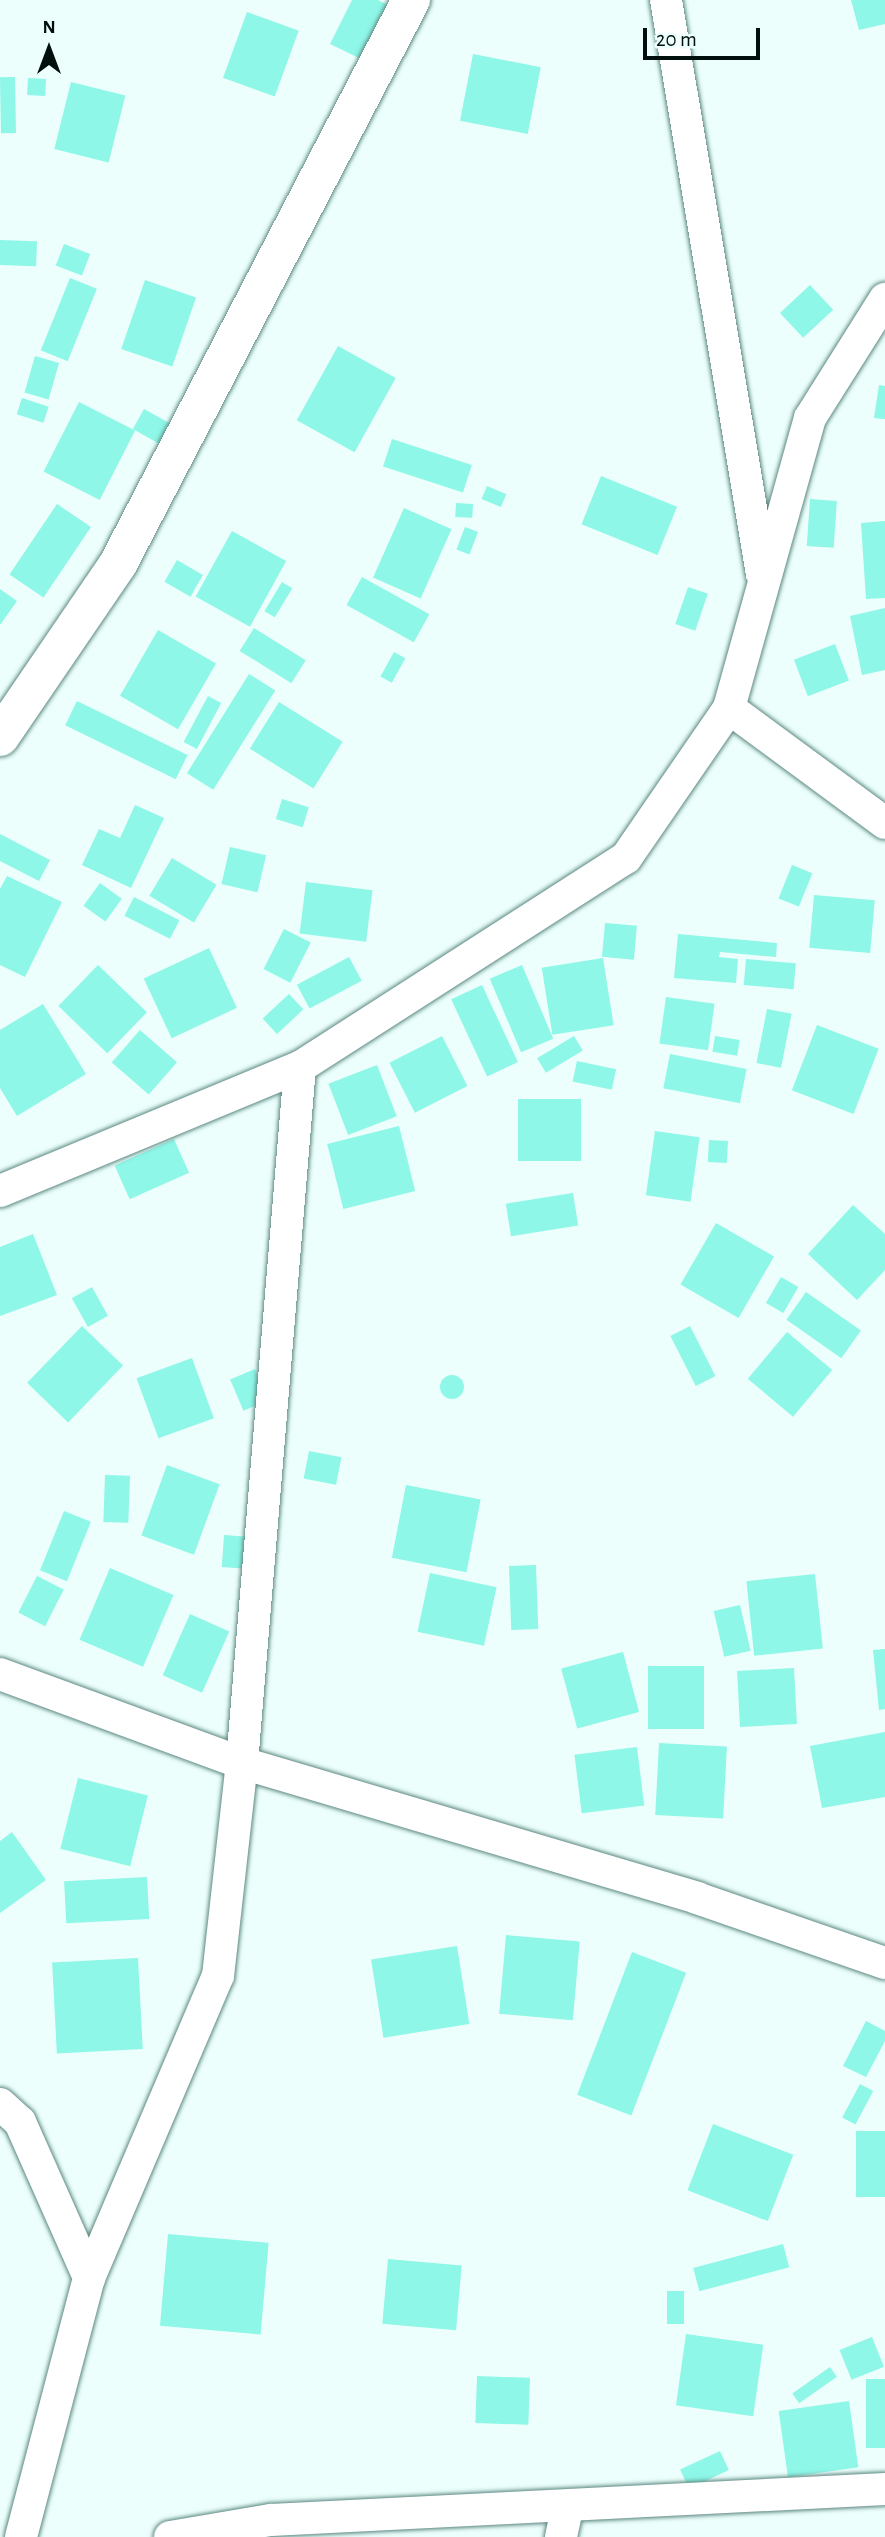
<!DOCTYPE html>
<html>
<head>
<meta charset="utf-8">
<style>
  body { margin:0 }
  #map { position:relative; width:885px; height:2537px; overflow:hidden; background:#ecfffc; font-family:"Alegreya Sans",sans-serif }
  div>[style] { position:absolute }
  .building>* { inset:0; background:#8ef7e7; transform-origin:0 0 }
  .round { border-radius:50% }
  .roads { filter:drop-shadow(0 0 2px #5c8881) drop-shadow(0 0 2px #5c8881) }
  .minor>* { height:32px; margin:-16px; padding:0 16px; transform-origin:16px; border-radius:16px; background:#fff }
  .tertiary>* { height:38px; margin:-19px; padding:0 19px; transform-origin:19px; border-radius:19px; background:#fff }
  span { translate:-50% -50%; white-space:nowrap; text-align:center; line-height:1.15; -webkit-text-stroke:6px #ecfffc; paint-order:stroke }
  .north { position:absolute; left:14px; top:14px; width:70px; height:70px; -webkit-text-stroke:5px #ecfffc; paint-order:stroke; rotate:0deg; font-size:19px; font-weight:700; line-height:28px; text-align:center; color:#010f0d }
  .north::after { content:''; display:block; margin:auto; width:24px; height:32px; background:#010f0d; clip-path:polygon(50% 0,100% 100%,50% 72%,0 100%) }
  .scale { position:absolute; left:643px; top:28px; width:117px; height:32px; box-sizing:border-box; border:4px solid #010f0d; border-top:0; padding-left:9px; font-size:21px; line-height:24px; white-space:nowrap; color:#010f0d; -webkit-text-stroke:5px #ecfffc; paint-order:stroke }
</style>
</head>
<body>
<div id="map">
  <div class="building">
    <i style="clip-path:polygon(352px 0,378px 0,390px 6px,363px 60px,330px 44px)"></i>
    <i style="clip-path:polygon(851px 0,885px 0,885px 24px,859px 30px)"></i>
    <i style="left:247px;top:12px;width:55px;height:70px;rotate:20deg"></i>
    <i style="left:473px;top:54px;width:69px;height:68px;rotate:11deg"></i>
    <i style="left:15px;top:77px;width:56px;height:15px;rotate:89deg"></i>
    <i style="left:28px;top:78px;width:18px;height:17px;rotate:3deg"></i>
    <i style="left:71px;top:82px;width:56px;height:69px;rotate:14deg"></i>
    <i style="left:0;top:240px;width:37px;height:25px;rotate:2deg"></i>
    <i style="left:64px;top:244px;width:28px;height:23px;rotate:21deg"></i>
    <i style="left:70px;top:278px;width:29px;height:78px;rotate:22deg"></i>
    <i style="left:145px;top:280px;width:54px;height:73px;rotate:19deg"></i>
    <i style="left:810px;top:285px;width:34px;height:41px;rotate:47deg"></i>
    <i style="left:338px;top:346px;width:66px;height:85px;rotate:29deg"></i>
    <i style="left:35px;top:356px;width:25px;height:38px;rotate:16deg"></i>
    <i style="clip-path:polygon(879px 385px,885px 386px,885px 419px,874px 418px)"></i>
    <i style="left:22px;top:398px;width:28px;height:17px;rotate:18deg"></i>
    <i style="left:79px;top:402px;width:63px;height:78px;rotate:27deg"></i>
    <i style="left:144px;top:409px;width:31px;height:23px;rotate:29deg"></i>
    <i style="left:392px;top:439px;width:84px;height:29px;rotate:18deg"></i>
    <i style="left:601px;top:476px;width:82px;height:52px;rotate:22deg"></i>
    <i style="left:487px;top:486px;width:21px;height:14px;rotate:23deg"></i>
    <i style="left:810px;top:499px;width:27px;height:47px;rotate:4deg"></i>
    <i style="left:456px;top:503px;width:17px;height:14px;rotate:3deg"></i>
    <i style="left:57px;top:504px;width:41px;height:85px;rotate:34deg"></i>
    <i style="left:404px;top:508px;width:52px;height:76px;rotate:24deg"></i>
    <i style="clip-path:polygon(885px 521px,885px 598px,866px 599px,861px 523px)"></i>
    <i style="left:465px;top:527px;width:14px;height:24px;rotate:21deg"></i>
    <i style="left:232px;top:531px;width:62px;height:75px;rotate:29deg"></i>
    <i style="left:177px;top:560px;width:30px;height:25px;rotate:30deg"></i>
    <i style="left:362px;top:577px;width:77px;height:32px;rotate:29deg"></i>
    <i style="left:282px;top:582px;width:12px;height:34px;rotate:31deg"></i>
    <i style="left:688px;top:587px;width:21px;height:39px;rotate:19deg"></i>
    <i style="clip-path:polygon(0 589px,17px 601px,0 625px)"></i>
    <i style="clip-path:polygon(885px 608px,885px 670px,862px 675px,850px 616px)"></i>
    <i style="left:254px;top:628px;width:61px;height:27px;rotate:32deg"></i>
    <i style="left:158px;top:630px;width:67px;height:76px;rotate:30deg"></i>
    <i style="left:835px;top:644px;width:39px;height:44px;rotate:69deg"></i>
    <i style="left:394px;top:652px;width:13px;height:28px;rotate:29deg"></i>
    <i style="left:249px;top:674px;width:31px;height:117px;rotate:32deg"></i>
    <i style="left:208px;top:696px;width:15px;height:52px;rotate:28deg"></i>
    <i style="left:77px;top:701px;width:123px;height:27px;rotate:26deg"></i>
    <i style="left:279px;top:702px;width:75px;height:55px;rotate:32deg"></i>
    <i style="left:282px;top:799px;width:28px;height:21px;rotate:17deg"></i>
    <i style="clip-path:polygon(135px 805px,164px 818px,131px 888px,82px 865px,99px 829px,120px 838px)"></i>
    <i style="clip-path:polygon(0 834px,50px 860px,39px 881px,0 861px)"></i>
    <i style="left:230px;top:847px;width:37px;height:38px;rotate:13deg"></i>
    <i style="left:172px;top:858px;width:52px;height:44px;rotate:31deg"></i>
    <i style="left:792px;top:865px;width:22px;height:36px;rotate:22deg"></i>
    <i style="clip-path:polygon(7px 876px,62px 902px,25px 977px,0 965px,0 889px)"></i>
    <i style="left:306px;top:882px;width:67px;height:52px;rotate:7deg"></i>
    <i style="left:100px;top:883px;width:27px;height:28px;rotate:36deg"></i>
    <i style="left:814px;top:895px;width:61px;height:53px;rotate:5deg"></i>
    <i style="left:134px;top:897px;width:51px;height:21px;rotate:27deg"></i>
    <i style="left:605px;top:923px;width:32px;height:34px;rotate:5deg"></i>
    <i style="left:284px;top:929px;width:30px;height:45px;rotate:27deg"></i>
    <i style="clip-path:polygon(678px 934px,777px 943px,776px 957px,720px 952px,719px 957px,738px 959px,736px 983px,674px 978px)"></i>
    <i style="left:209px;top:948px;width:66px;height:72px;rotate:65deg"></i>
    <i style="left:349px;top:957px;width:27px;height:59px;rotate:62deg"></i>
    <i style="left:603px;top:958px;width:68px;height:62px;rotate:81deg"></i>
    <i style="left:746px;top:959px;width:50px;height:26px;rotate:5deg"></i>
    <i style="left:98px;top:965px;width:68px;height:57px;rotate:44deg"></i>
    <i style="left:522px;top:965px;width:80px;height:35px;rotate:67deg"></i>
    <i style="left:482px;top:985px;width:85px;height:34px;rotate:65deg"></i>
    <i style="left:289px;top:994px;width:21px;height:36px;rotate:47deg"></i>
    <i style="left:666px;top:997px;width:49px;height:47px;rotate:8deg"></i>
    <i style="clip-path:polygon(43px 1004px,86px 1074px,17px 1116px,0 1088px,0 1030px)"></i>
    <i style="left:767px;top:1009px;width:25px;height:55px;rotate:11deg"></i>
    <i style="left:817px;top:1025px;width:66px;height:70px;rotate:21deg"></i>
    <i style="left:140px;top:1030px;width:49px;height:43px;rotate:41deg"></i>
    <i style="left:442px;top:1036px;width:56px;height:59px;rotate:63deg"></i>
    <i style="left:574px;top:1036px;width:17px;height:43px;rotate:59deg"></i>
    <i style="left:715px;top:1036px;width:25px;height:16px;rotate:9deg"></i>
    <i style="left:670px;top:1054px;width:78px;height:35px;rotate:11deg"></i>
    <i style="left:577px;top:1061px;width:40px;height:21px;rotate:12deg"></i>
    <i style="left:377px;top:1065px;width:55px;height:52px;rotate:69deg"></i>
    <i style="left:518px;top:1099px;width:63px;height:62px"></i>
    <i style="left:399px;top:1126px;width:67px;height:74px;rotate:76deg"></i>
    <i style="left:655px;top:1131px;width:45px;height:65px;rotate:8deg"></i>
    <i style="left:174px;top:1139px;width:37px;height:65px;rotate:66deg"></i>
    <i style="left:709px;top:1140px;width:19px;height:22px;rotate:3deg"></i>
    <i style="left:573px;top:1193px;width:33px;height:68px;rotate:81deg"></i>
    <i style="clip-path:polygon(853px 1205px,885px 1234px,885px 1270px,857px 1300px,808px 1254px)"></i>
    <i style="left:716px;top:1223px;width:67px;height:71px;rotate:30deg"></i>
    <i style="clip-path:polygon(33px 1234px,57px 1295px,0 1316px,0 1247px)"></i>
    <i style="left:781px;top:1277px;width:20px;height:30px;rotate:30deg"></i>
    <i style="left:92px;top:1287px;width:33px;height:23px;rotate:61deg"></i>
    <i style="left:806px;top:1292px;width:67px;height:34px;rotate:35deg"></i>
    <i style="left:82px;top:1326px;width:57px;height:79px;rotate:44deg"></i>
    <i style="left:690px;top:1326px;width:56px;height:22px;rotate:63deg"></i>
    <i style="left:787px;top:1332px;width:59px;height:61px;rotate:40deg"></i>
    <i style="left:192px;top:1358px;width:64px;height:59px;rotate:70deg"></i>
    <i style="left:255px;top:1369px;width:34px;height:27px;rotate:67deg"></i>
    <i class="round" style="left:440px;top:1375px;width:24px;height:24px"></i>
    <i style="left:309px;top:1451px;width:33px;height:28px;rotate:11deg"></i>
    <i style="left:167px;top:1465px;width:56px;height:75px;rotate:20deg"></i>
    <i style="left:105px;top:1475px;width:25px;height:47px;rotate:2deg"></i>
    <i style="left:406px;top:1485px;width:76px;height:74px;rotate:11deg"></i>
    <i style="left:64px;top:1511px;width:29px;height:64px;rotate:22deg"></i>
    <i style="left:224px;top:1535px;width:28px;height:32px;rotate:4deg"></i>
    <i style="left:536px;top:1565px;width:64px;height:27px;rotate:88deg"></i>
    <i style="left:110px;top:1568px;width:69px;height:78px;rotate:23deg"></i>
    <i style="left:430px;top:1573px;width:68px;height:60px;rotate:12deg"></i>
    <i style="left:815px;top:1574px;width:75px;height:69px;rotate:84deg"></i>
    <i style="left:37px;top:1576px;width:30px;height:41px;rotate:27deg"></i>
    <i style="left:740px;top:1605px;width:47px;height:27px;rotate:77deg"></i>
    <i style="left:190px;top:1614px;width:43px;height:67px;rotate:24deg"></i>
    <i style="clip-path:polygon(885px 1649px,885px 1709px,879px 1710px,873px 1650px)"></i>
    <i style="left:623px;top:1652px;width:62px;height:64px;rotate:75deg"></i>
    <i style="left:648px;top:1666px;width:56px;height:63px"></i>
    <i style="left:794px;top:1668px;width:56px;height:57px;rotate:87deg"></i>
    <i style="clip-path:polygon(885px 1732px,885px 1797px,822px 1808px,810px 1746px)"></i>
    <i style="left:659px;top:1743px;width:68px;height:72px;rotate:3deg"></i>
    <i style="left:637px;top:1747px;width:59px;height:63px;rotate:83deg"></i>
    <i style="left:78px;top:1778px;width:72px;height:73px;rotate:14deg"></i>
    <i style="clip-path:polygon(12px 1832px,46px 1880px,0 1913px,0 1841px)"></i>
    <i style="left:147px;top:1877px;width:42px;height:83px;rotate:87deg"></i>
    <i style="left:506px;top:1935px;width:74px;height:79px;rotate:5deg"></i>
    <i style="left:457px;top:1946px;width:79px;height:87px;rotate:81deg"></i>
    <i style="left:632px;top:1952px;width:58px;height:153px;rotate:21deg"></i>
    <i style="left:138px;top:1958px;width:91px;height:86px;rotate:87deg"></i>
    <i style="clip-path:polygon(866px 2021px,885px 2031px,885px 2041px,866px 2077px,843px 2066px)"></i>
    <i style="left:860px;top:2084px;width:15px;height:38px;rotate:28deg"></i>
    <i style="left:713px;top:2124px;width:86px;height:71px;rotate:21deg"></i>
    <i style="left:885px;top:2131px;width:66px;height:29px;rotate:90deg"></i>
    <i style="left:168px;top:2234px;width:101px;height:92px;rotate:5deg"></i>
    <i style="left:783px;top:2244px;width:24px;height:93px;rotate:75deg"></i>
    <i style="left:388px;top:2259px;width:74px;height:65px;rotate:5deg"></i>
    <i style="left:667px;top:2291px;width:17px;height:33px"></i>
    <i style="left:686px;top:2334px;width:78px;height:72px;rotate:8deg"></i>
    <i style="left:872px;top:2337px;width:32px;height:35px;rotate:68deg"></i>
    <i style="left:830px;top:2367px;width:12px;height:46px;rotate:55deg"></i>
    <i style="left:477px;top:2376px;width:53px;height:47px;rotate:2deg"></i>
    <i style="left:866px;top:2379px;width:19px;height:69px"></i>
    <i style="left:849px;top:2401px;width:67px;height:71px;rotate:82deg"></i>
    <i style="left:720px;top:2451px;width:21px;height:44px;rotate:65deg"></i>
  </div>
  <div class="roads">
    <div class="minor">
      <i style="left:666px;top:0;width:582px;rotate:80.51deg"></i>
      <i style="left:729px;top:708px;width:194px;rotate:36.4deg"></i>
      <i style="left:0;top:1191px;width:325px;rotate:-22.5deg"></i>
      <i style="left:300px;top:1067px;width:387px;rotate:-32.7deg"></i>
      <i style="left:626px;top:858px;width:182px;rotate:-55.5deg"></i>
      <i style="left:729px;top:708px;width:301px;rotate:-74.4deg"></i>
      <i style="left:810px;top:418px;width:141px;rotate:-57.8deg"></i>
      <i style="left:0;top:1674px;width:258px;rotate:20.2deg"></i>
      <i style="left:242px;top:1763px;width:475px;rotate:16.5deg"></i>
      <i style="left:697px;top:1898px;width:199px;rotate:19.1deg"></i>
      <i style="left:0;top:2104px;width:27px;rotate:42deg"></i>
      <i style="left:20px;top:2122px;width:171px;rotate:66.1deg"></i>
      <i style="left:21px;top:2537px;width:268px;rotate:-75.3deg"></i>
      <i style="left:89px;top:2278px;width:328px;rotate:-66.9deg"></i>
      <i style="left:218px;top:1976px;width:214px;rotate:-83.6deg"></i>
      <i style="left:242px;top:1763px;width:698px;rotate:-85.24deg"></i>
      <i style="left:170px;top:2537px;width:102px;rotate:-9.6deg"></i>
      <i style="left:271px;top:2520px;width:615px;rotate:-2.89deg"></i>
      <i style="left:561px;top:2537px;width:30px;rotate:-78deg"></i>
    </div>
    <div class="tertiary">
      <i style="left:0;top:737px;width:209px;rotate:-55.7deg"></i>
      <i style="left:118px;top:564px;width:636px;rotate:-62.55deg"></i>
    </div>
  </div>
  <div class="north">N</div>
  <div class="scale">20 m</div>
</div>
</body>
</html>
